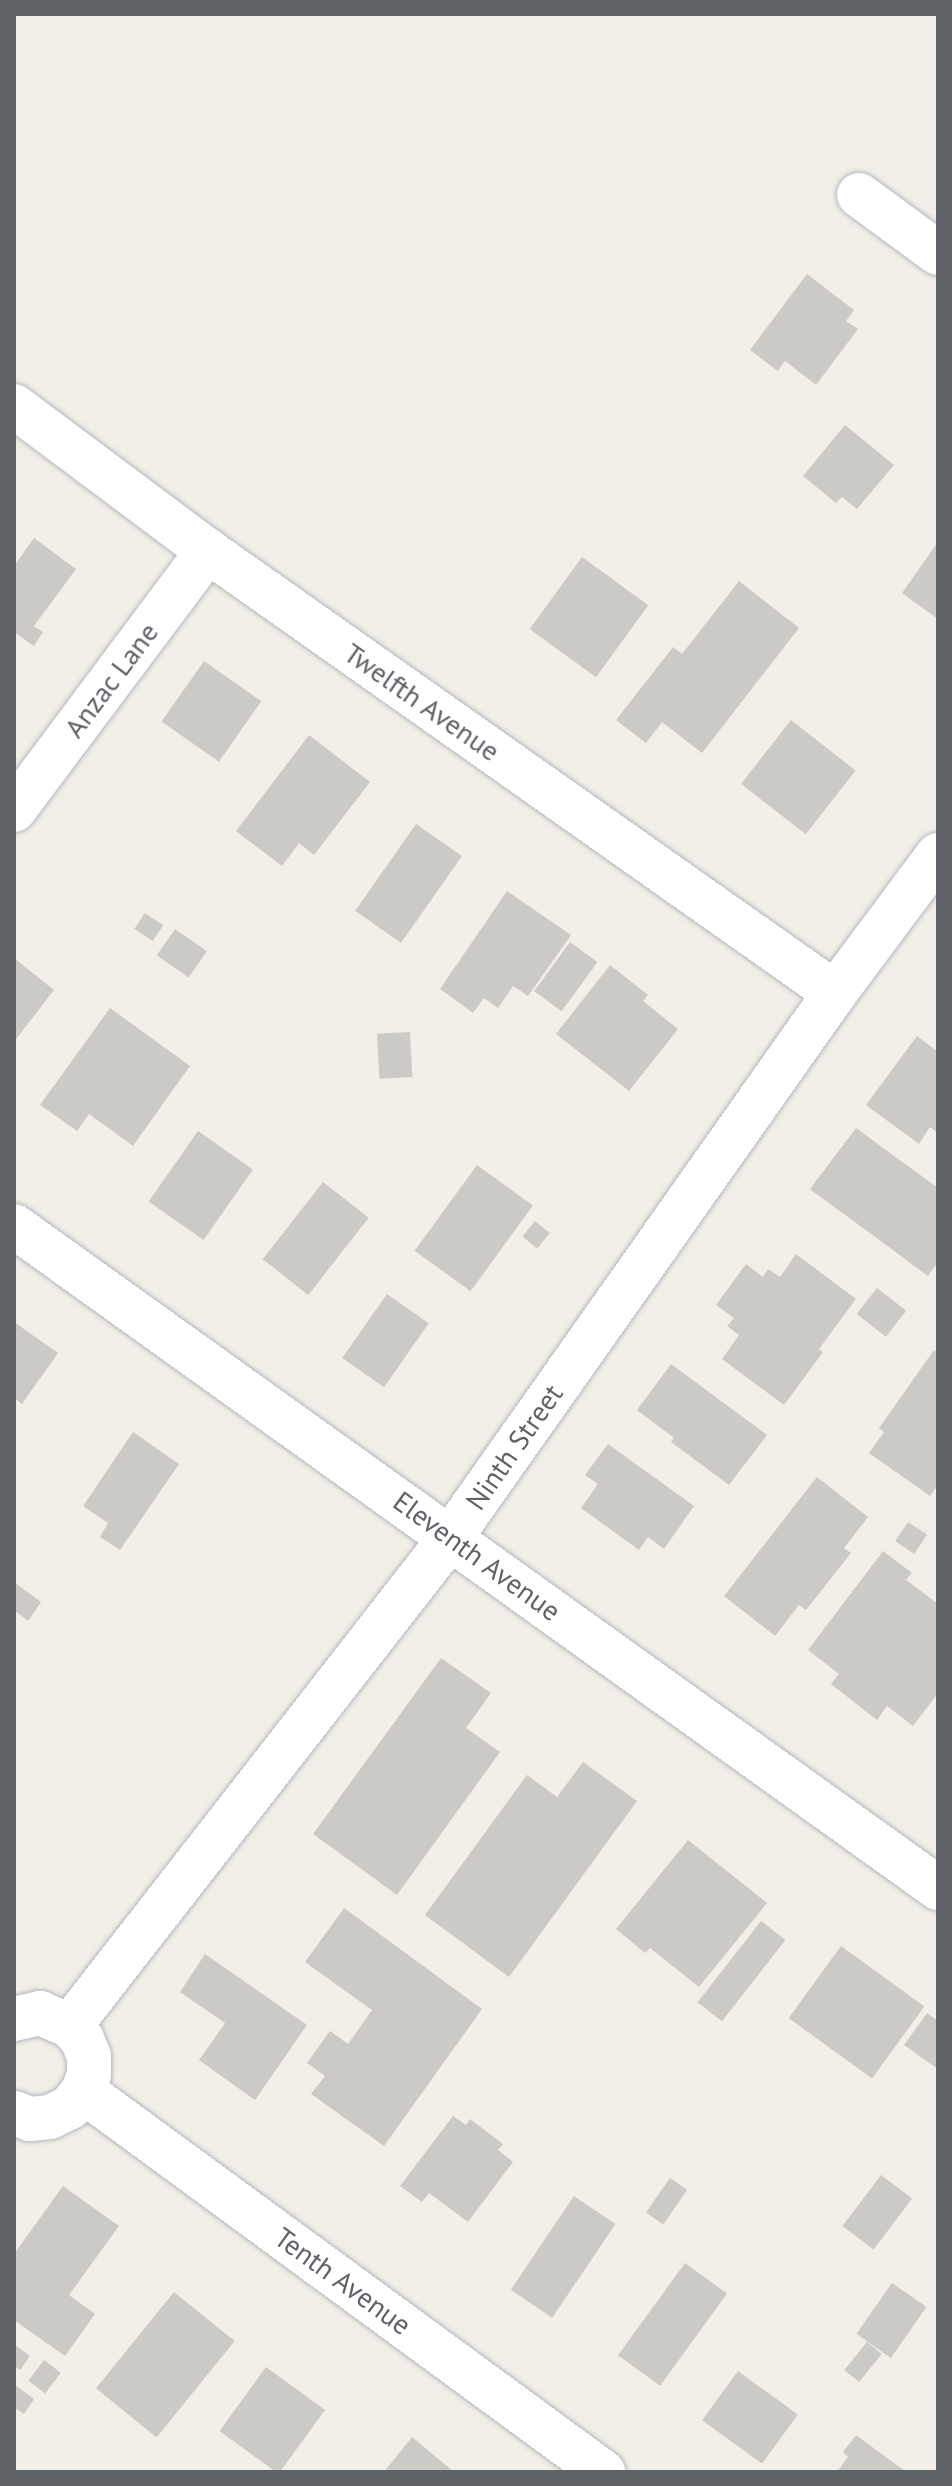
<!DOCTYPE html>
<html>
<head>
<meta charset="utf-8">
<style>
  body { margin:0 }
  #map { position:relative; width:952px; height:2486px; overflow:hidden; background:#f1efe8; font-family:"PT Sans",sans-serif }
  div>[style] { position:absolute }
  .building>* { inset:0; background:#cccac5; transform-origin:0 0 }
  .roads { filter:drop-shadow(0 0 2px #b5b8bc) drop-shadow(0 0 2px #b5b8bc) }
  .street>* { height:44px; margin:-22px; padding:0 22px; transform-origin:22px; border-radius:22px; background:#fff }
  span { translate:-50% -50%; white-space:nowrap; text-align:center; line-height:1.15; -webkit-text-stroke:8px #fff; paint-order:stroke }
  .street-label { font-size:28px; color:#5f6368 }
  .frame { position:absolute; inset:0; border:16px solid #5f6368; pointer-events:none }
</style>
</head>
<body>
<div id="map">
  <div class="building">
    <i style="clip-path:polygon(807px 274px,854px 310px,846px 321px,858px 329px,816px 385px,785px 361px,778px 371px,750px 350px)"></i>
    <i style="clip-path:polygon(845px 425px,894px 465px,857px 509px,842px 497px,836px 503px,803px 476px)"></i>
    <i style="clip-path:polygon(34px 538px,76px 569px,34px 626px,43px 632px,34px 646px,14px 632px,14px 566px)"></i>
    <i style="clip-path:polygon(938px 542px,938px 619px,902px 593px)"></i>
    <i style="left:582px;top:557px;width:82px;height:89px;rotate:36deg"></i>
    <i style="clip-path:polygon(739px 581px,799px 628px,702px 753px,662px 722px,646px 743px,616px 720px,673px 647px,682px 654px)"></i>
    <i style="left:204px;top:661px;width:70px;height:74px;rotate:35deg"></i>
    <i style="left:791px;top:720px;width:82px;height:81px;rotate:38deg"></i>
    <i style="clip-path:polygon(309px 735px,370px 782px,314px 855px,299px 843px,282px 866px,236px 831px)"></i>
    <i style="left:416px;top:824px;width:56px;height:106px;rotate:35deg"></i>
    <i style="clip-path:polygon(507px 891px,571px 935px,528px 996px,513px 986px,498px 1008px,484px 998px,473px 1013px,440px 989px)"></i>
    <i style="left:145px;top:913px;width:22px;height:19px;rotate:34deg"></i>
    <i style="left:175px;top:929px;width:39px;height:32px;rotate:35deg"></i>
    <i style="left:570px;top:942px;width:34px;height:61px;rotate:36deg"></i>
    <i style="clip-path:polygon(14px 958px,54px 990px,14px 1042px)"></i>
    <i style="clip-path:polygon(610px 965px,648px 995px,643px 1001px,678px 1029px,629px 1091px,556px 1034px)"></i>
    <i style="clip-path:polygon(110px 1008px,190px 1066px,133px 1146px,89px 1114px,77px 1131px,40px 1105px)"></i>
    <i style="left:410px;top:1032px;width:45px;height:33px;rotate:87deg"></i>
    <i style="clip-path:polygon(917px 1036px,938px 1052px,938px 1133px,930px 1127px,919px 1144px,866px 1105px)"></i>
    <i style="clip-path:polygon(856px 1128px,938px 1188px,938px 1262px,928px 1276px,810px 1189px)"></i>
    <i style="left:198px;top:1131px;width:67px;height:86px;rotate:35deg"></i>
    <i style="left:477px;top:1165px;width:69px;height:106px;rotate:36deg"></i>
    <i style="left:323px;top:1182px;width:58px;height:98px;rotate:38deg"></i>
    <i style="left:535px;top:1221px;width:19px;height:20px;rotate:39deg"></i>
    <i style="clip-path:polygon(796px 1254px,856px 1299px,819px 1349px,823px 1352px,784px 1405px,722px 1359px,739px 1335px,727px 1326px,734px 1318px,716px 1305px,746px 1264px,763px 1277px,768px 1269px,780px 1277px)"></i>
    <i style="left:877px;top:1288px;width:37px;height:33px;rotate:38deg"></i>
    <i style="left:387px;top:1294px;width:51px;height:78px;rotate:35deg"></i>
    <i style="clip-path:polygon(14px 1322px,58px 1353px,22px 1404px,14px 1398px)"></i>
    <i style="clip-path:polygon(934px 1350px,938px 1353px,938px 1485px,930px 1496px,869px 1453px,884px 1432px,879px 1428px)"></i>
    <i style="clip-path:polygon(671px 1364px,767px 1435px,729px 1485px,671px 1442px,674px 1438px,637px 1410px)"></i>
    <i style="clip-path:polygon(133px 1432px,179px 1464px,120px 1550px,100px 1537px,108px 1523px,83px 1506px)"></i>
    <i style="clip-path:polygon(608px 1444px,694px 1506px,664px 1549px,648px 1537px,639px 1550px,581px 1508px,598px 1484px,585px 1475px)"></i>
    <i style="clip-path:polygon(817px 1477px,868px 1517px,844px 1548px,851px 1553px,806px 1610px,799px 1605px,775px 1636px,724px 1596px)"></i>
    <i style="left:908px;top:1522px;width:23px;height:23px;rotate:34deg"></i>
    <i style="clip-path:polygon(883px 1551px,912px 1573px,906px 1580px,938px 1604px,938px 1693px,913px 1726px,887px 1706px,877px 1720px,831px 1684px,839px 1674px,808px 1650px)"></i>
    <i style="clip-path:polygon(14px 1582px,41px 1602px,28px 1621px,14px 1610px)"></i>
    <i style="clip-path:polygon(441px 1658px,491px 1693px,466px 1728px,500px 1752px,397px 1895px,313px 1834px)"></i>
    <i style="clip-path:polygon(583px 1762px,637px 1801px,509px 1977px,425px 1915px,527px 1775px,557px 1797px)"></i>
    <i style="clip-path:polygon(688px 1840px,767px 1903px,699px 1987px,650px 1948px,645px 1953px,616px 1929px)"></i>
    <i style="clip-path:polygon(344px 1908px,482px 2009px,384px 2146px,311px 2094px,325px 2076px,307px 2063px,330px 2031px,348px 2044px,372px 2010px,305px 1962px)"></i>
    <i style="left:761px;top:1921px;width:31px;height:103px;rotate:38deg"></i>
    <i style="left:841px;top:1946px;width:103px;height:89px;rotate:36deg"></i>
    <i style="clip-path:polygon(205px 1954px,307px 2025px,255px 2100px,199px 2060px,225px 2023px,180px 1992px)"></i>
    <i style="clip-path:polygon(927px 2013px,938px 2021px,938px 2069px,904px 2045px)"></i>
    <i style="clip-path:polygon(453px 2116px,466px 2125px,470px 2119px,503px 2144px,498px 2150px,513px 2162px,468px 2222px,429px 2193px,422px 2202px,400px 2186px)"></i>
    <i style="left:881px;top:2175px;width:39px;height:64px;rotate:37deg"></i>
    <i style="left:670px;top:2178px;width:21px;height:42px;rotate:35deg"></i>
    <i style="clip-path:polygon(63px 2186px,119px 2226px,69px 2295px,95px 2314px,65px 2356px,14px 2320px,14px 2254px)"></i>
    <i style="left:574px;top:2196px;width:50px;height:113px;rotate:34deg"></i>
    <i style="left:685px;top:2263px;width:52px;height:114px;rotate:36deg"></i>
    <i style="left:892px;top:2283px;width:42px;height:62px;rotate:35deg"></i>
    <i style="left:174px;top:2292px;width:78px;height:124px;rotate:39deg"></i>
    <i style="left:867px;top:2342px;width:19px;height:36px;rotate:39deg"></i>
    <i style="clip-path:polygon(14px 2344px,30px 2356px,20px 2370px,14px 2366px)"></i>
    <i style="left:44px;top:2360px;width:21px;height:26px;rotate:37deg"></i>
    <i style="left:266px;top:2367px;width:73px;height:79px;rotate:36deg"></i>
    <i style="left:738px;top:2371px;width:74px;height:61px;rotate:36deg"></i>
    <i style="clip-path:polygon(14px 2384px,34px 2399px,24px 2414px,14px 2407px)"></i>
    <i style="clip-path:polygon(856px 2435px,906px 2472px,837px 2472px,848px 2457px,843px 2452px)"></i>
    <i style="clip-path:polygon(412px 2437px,454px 2472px,384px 2472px)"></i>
  </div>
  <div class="roads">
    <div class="street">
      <i style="left:859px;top:195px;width:98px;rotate:36.3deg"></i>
      <i style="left:14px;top:406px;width:242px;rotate:36.8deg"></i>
      <i style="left:208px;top:551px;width:767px;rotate:35.18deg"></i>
      <i style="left:14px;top:810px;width:324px;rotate:-53.2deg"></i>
      <i style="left:14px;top:1226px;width:1137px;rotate:35.62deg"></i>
      <i style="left:14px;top:2019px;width:27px;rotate:-13deg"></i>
      <i style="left:40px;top:2013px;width:33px;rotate:23deg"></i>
      <i style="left:70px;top:2026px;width:18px;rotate:47deg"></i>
      <i style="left:82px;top:2039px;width:18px;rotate:68deg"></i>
      <i style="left:89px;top:2056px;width:18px;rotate:90deg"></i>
      <i style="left:89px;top:2074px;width:18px;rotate:109deg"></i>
      <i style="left:83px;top:2091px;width:21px;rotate:129deg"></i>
      <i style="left:70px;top:2107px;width:22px;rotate:153deg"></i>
      <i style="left:50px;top:2117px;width:20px;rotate:174deg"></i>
      <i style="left:30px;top:2119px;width:17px;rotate:-159deg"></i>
      <i style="left:70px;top:2026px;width:620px;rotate:-52.08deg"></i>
      <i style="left:451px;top:1537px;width:666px;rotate:-54.78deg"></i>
      <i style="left:835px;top:993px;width:172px;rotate:-53.3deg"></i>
      <i style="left:83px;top:2091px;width:645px;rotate:36.23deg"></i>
    </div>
  </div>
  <div class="street-label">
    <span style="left:111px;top:680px;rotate:-53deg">Anzac Lane</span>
    <span style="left:422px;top:702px;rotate:35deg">Twelfth Avenue</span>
    <span style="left:514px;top:1447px;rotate:-55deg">Ninth Street</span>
    <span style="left:477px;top:1556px;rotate:36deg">Eleventh Avenue</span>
    <span style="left:343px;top:2281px;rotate:36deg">Tenth Avenue</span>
  </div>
  <div class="frame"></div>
</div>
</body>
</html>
